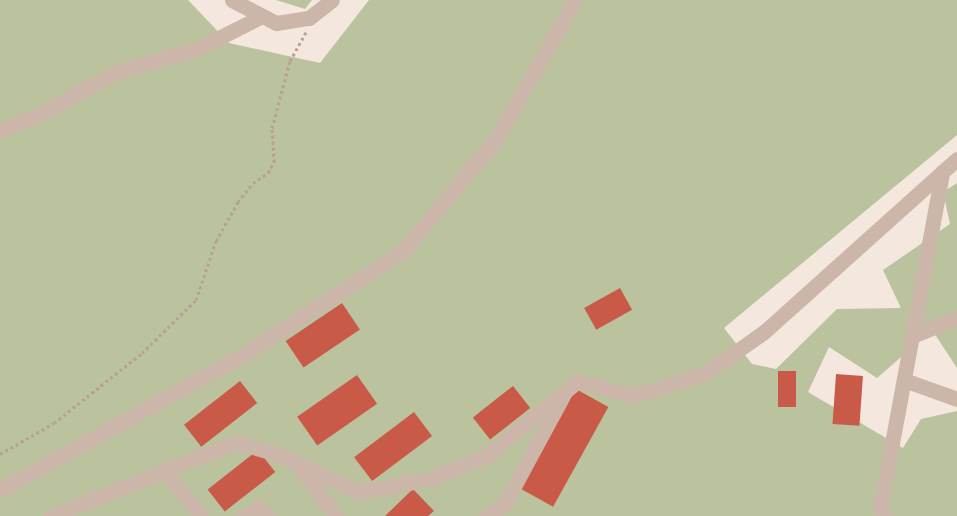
<!DOCTYPE html>
<html>
<head>
<meta charset="utf-8">
<style>
  body { margin:0 }
  #map { position:relative; width:957px; height:516px; overflow:hidden; background:#f3e7de; font-family:"Golos Text",sans-serif }
  div>[style] { position:absolute }
  .green>* { inset:0; background:#bac39d }
  .building>* { inset:0; background:#c95a47; transform-origin:0 0 }
  .path>* { height:3px; margin-top:-1.5px; transform-origin:0; background:repeating-linear-gradient(90deg,#b8a093 0 3px,transparent 0 6px) }
  .minor>* { height:15px; margin:-7.5px; padding:0 7.5px; transform-origin:7.5px; border-radius:7.5px; background:#ccb6a9 }
  span { translate:-50% -50%; white-space:nowrap; text-align:center; line-height:1.15; -webkit-text-stroke:4.5px #fbf2eb; paint-order:stroke }
</style>
</head>
<body>
<div id="map">
  <div class="green">
    <i style="clip-path:polygon(0 0,188px 0,229px 43px,320px 63px,369px 0,957px 0,957px 135px,724px 328px,752px 364px,776px 369px,837px 309px,901px 308px,883px 270px,950px 224px,943px 192px,957px 183px,957px 368px,932px 330px,877px 378px,829px 347px,808px 392px,903px 448px,921px 419px,957px 411px,957px 516px,0 516px)"></i>
    <i style="clip-path:polygon(276px 0,312px 0,305px 9px)"></i>
  </div>
  <div class="building">
    <i style="left:620px;top:288px;width:25px;height:41px;rotate:61deg"></i>
    <i style="left:342px;top:303px;width:32px;height:68px;rotate:56deg"></i>
    <i style="left:778px;top:371px;width:18px;height:36px"></i>
    <i style="left:836px;top:374px;width:27px;height:50px;rotate:4deg"></i>
    <i style="left:357px;top:375px;width:35px;height:73px;rotate:55deg"></i>
    <i style="left:240px;top:381px;width:28px;height:71px;rotate:52deg"></i>
    <i style="left:513px;top:386px;width:28px;height:51px;rotate:52deg"></i>
    <i style="left:576px;top:389px;width:37px;height:114px;rotate:29deg"></i>
    <i style="left:414px;top:412px;width:30px;height:75px;rotate:53deg"></i>
    <i style="left:258px;top:450px;width:28px;height:64px;rotate:52deg"></i>
    <i style="clip-path:polygon(413px 489px,434px 511px,428px 516px,385px 516px)"></i>
  </div>
  <div class="path">
    <i style="left:0;top:454px;width:62px;rotate:-29.9deg"></i>
    <i style="left:54px;top:423px;width:112px;rotate:-38.5deg"></i>
    <i style="left:142px;top:353px;width:76px;rotate:-44.5deg"></i>
    <i style="left:196px;top:300px;width:62px;rotate:-71.3deg"></i>
    <i style="left:216px;top:241px;width:45px;rotate:-60.6deg"></i>
    <i style="left:238px;top:202px;width:24px;rotate:-52deg"></i>
    <i style="left:253px;top:183px;width:18px;rotate:-34deg"></i>
    <i style="left:268px;top:173px;width:13px;rotate:-61deg"></i>
    <i style="left:274px;top:162px;width:34px;rotate:-93deg"></i>
    <i style="left:272px;top:128px;width:69px;rotate:-75deg"></i>
    <i style="left:290px;top:61px;width:33px;rotate:-61deg"></i>
  </div>
  <div class="minor">
    <i style="left:232px;top:0;width:50px;rotate:27.6deg"></i>
    <i style="left:276px;top:23px;width:33px;rotate:-9deg"></i>
    <i style="left:309px;top:18px;width:29px;rotate:-38deg"></i>
    <i style="left:0;top:131px;width:50px;rotate:-23.5deg"></i>
    <i style="left:46px;top:111px;width:80px;rotate:-29.1deg"></i>
    <i style="left:116px;top:72px;width:84px;rotate:-15.9deg"></i>
    <i style="left:197px;top:49px;width:71px;rotate:-26.9deg"></i>
    <i style="left:912px;top:336px;width:48px;rotate:-21.8deg"></i>
    <i style="left:904px;top:380px;width:56px;rotate:19.7deg"></i>
    <i style="left:296px;top:463px;width:66px;rotate:53deg"></i>
    <i style="left:165px;top:471px;width:58px;rotate:51.3deg"></i>
    <i style="left:0;top:490px;width:282px;rotate:-29.1deg"></i>
    <i style="left:246px;top:353px;width:187px;rotate:-33deg"></i>
    <i style="left:403px;top:251px;width:146px;rotate:-50.3deg"></i>
    <i style="left:496px;top:139px;width:160px;rotate:-60.4deg"></i>
    <i style="left:51px;top:516px;width:199px;rotate:-21.8deg"></i>
    <i style="left:236px;top:442px;width:46px;rotate:16.5deg"></i>
    <i style="left:280px;top:455px;width:86px;rotate:25.4deg"></i>
    <i style="left:358px;top:492px;width:73px;rotate:-10.2deg"></i>
    <i style="left:430px;top:479px;width:61px;rotate:-22.3deg"></i>
    <i style="left:486px;top:456px;width:119px;rotate:-39.2deg"></i>
    <i style="left:578px;top:381px;width:57px;rotate:15.3deg"></i>
    <i style="left:633px;top:396px;width:77px;rotate:-17.5deg"></i>
    <i style="left:706px;top:373px;width:71px;rotate:-35.3deg"></i>
    <i style="left:764px;top:332px;width:259px;rotate:-41.9deg"></i>
    <i style="left:244px;top:516px;width:17px;rotate:-31deg"></i>
    <i style="left:259px;top:507px;width:12px;rotate:48deg"></i>
    <i style="left:486px;top:516px;width:21px;rotate:-31deg"></i>
    <i style="left:504px;top:505px;width:120px;rotate:-61.7deg"></i>
    <i style="left:885px;top:516px;width:9px;rotate:-122deg"></i>
    <i style="left:880px;top:508px;width:342px;rotate:-79.5deg"></i>
  </div>
</div>
</body>
</html>
